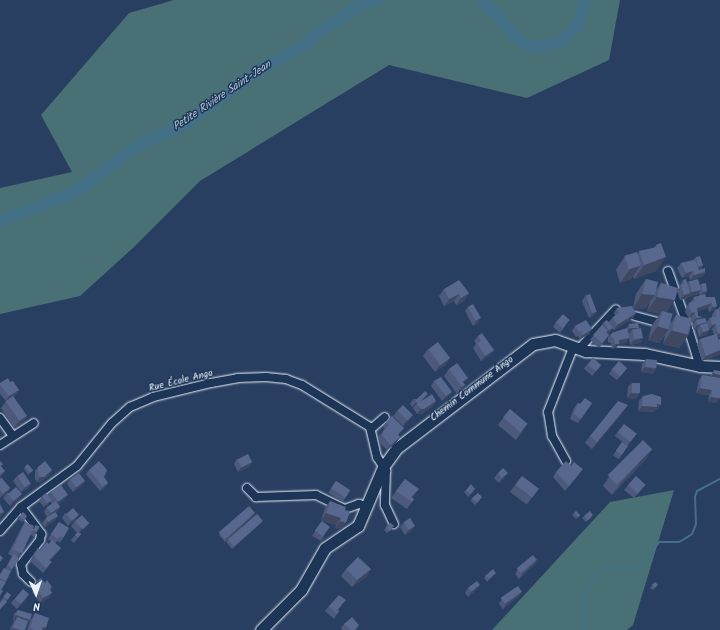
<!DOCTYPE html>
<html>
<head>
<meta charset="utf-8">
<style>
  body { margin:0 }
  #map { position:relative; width:720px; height:630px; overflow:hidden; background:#293f62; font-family:Kalam,sans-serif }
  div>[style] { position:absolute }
  .green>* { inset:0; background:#497074 }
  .stream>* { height:2px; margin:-1px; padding:0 1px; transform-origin:1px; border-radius:1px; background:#436f87 }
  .river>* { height:12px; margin:-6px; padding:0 6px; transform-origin:6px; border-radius:6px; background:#436f87 }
  .roads { filter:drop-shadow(0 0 1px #e8f1f8) drop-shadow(0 0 1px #e8f1f8) }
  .street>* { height:8px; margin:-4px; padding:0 4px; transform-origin:4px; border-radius:4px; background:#1d3557 }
  .secondary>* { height:11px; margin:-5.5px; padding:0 5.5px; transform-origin:5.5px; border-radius:5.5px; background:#1d3557 }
  .wall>* { inset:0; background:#4c597a; transform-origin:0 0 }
  .shaded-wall>* { inset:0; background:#3e4863 }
  .building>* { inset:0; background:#58678e; transform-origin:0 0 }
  span { translate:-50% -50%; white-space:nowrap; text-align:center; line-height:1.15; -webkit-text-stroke:3px #1d3557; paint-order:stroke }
  .street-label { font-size:10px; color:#e8f1f8 }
  .water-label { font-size:11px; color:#aec4d0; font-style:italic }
  .north { position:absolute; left:16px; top:574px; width:40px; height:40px; -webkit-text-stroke:3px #1d3557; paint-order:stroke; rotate:177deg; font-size:11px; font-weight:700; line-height:16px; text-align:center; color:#e8f1f8 }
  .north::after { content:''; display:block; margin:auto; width:14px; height:18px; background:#e8f1f8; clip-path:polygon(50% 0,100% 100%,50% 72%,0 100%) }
</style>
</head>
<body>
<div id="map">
  <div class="green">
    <i style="clip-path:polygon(174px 0,620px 0,609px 60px,527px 98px,389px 65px,200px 181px,134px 247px,80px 296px,0 314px,0 188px,72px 172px,41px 115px,129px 13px)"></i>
    <i style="clip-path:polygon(674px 490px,633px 625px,627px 630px,492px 630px,610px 502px)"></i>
  </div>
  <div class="stream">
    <i style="left:583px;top:630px;width:35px;rotate:-88deg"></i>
    <i style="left:584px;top:595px;width:29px;rotate:-61deg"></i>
    <i style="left:598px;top:570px;width:6px;rotate:-18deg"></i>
    <i style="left:604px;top:568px;width:28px"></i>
    <i style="left:632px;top:568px;width:14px;rotate:-25deg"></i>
    <i style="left:645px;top:562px;width:24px;rotate:-55deg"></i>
    <i style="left:659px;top:542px;width:20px"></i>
    <i style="left:679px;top:542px;width:8px;rotate:-30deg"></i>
    <i style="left:686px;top:538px;width:7px;rotate:-34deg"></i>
    <i style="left:692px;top:534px;width:11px;rotate:-68deg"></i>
    <i style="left:696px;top:524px;width:27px;rotate:-92deg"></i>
    <i style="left:695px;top:497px;width:6px;rotate:-72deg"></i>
    <i style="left:697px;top:491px;width:26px;rotate:-28deg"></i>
  </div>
  <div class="river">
    <i style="left:483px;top:0;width:50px;rotate:48.3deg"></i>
    <i style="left:516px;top:37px;width:17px;rotate:33deg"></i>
    <i style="left:530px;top:46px;width:8px;rotate:7deg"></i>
    <i style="left:538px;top:47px;width:22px;rotate:-13deg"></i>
    <i style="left:559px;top:42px;width:13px;rotate:-39deg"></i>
    <i style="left:569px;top:34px;width:13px;rotate:-45deg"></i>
    <i style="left:578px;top:25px;width:26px;rotate:-74deg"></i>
    <i style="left:0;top:221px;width:81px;rotate:-20.9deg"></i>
    <i style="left:76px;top:192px;width:74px;rotate:-37.3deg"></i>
    <i style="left:135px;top:147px;width:55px;rotate:-24.7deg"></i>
    <i style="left:185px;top:124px;width:92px;rotate:-36.1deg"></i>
    <i style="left:259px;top:70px;width:55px;rotate:-28.4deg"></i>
    <i style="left:307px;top:44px;width:9px;rotate:-54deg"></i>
    <i style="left:312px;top:37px;width:60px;rotate:-33.4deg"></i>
    <i style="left:362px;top:4px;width:16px;rotate:-15deg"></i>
  </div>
  <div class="roads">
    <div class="street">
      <i style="left:668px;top:271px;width:59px;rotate:70.3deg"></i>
      <i style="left:635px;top:316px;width:31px;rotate:15deg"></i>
      <i style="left:680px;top:328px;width:9px;rotate:18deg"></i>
      <i style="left:689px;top:331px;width:37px;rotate:73deg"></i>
      <i style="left:579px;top:349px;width:54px;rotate:-47.2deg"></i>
      <i style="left:0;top:418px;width:22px;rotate:54deg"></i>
      <i style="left:371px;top:429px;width:18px;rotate:-41deg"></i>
      <i style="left:0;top:445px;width:40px;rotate:-32.9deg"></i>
      <i style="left:566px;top:461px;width:29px;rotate:-119deg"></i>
      <i style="left:552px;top:436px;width:24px;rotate:-99deg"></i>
      <i style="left:548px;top:412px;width:69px;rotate:-68.7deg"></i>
      <i style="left:247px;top:488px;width:13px;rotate:45deg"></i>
      <i style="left:256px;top:497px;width:60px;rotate:-1.9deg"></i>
      <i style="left:316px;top:495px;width:32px;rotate:26deg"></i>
      <i style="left:345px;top:509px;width:15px;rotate:-20deg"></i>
      <i style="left:359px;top:504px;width:7px;rotate:16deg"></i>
      <i style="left:21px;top:507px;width:34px;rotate:53deg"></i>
      <i style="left:41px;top:534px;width:6px;rotate:99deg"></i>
      <i style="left:40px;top:540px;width:31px;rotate:128deg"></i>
      <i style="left:21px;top:564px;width:10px;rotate:79deg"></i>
      <i style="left:23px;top:574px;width:11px;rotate:45deg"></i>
      <i style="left:0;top:531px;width:32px;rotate:-49deg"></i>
      <i style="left:21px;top:507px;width:69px;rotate:-36.2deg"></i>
      <i style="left:77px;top:466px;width:55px;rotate:-50.9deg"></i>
      <i style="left:112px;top:423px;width:24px;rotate:-42deg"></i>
      <i style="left:130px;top:407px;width:25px;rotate:-23deg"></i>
      <i style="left:153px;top:397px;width:60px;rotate:-13.6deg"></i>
      <i style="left:211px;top:383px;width:27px;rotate:-10deg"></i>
      <i style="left:238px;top:378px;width:28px;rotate:-2deg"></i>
      <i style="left:266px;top:377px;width:20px;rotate:6deg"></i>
      <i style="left:286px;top:379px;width:17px;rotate:21deg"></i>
      <i style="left:302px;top:385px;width:80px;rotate:31.7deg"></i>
      <i style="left:370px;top:427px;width:31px;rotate:77deg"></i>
      <i style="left:377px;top:457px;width:17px;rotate:57deg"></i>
      <i style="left:386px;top:471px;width:34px;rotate:92deg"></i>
      <i style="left:385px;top:505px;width:21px;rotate:65deg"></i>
    </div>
    <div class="secondary">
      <i style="left:261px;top:630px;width:57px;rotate:-45deg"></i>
      <i style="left:301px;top:590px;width:48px;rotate:-60.3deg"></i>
      <i style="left:325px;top:548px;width:40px;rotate:-34deg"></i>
      <i style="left:358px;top:526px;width:64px;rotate:-67deg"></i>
      <i style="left:383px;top:467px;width:24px;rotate:-54deg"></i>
      <i style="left:397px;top:448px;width:171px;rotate:-37.4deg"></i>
      <i style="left:533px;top:344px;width:22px;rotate:-10deg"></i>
      <i style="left:555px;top:340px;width:33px;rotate:20deg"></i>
      <i style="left:586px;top:351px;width:59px;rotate:2.9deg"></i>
      <i style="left:645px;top:354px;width:56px;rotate:12.3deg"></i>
      <i style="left:700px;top:366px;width:20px;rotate:3deg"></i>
    </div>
  </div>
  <div class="wall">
    <i style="clip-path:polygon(661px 243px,656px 271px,634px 279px,633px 276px,631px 279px,620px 283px,616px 270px,625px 256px,638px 254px,639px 251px,654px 248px,656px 245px)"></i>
    <i style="clip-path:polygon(696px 257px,703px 265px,701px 269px,705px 272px,702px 277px,690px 280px,689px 276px,682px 278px,677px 268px,681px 263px,693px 260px)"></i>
    <i style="clip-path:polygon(evenodd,646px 279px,656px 290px,661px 283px,678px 290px,680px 286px,680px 285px,683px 280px,687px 283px,689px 281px,700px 285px,701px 284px,707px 291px,705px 294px,706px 297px,717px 306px,714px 310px,709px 312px,708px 308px,698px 311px,698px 316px,702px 317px,701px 319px,706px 323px,710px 318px,712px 317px,712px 315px,715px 310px,718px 309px,720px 306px,720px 337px,718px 338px,718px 340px,720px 339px,720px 354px,702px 361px,697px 344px,700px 339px,714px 335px,712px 329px,709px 330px,706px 335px,699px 337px,697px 330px,698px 328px,694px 330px,692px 325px,694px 323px,692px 323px,692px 321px,689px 334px,679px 348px,663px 344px,665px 335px,659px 343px,648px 340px,652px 325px,660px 314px,647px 311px,650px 302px,645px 309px,633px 308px,636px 313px,633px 318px,614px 330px,612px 328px,608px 333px,609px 335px,599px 348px,590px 340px,604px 322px,609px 322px,613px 317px,615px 316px,614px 313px,617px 308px,633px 307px,636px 294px,646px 279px,677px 291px,680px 300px,687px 298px,688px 297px,698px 294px,699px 293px,700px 296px,694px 297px,691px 302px,689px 303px,686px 308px,685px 312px,689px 318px,691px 317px,692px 319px,676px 315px,671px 323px,666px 312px,677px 291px)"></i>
    <i style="clip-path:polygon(444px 289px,469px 293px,464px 301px,456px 305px,454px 301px,444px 306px,439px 296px)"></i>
    <i style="clip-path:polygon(585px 296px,593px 316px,589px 318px,582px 301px)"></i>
    <i style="clip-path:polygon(468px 307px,478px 323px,473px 326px,465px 311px)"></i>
    <i style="clip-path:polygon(556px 322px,566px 325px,560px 333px,553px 327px)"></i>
    <i style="clip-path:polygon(629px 324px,639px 328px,638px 329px,643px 338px,640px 343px,630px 345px,629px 338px,625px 343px,619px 344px,616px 348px,612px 349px,611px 343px,608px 342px,608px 337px,612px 333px,627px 328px)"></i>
    <i style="clip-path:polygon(575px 326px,592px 329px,589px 334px,580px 339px,578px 336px,576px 337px,572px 331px)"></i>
    <i style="clip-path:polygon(478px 336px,494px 350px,490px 355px,481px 361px,473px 348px,476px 344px,474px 341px)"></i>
    <i style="clip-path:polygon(428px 349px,450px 358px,445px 365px,435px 372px,423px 356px)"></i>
    <i style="left:593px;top:358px;width:11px;height:14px;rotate:41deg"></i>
    <i style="clip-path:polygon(646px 359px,656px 369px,653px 374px,641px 372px,642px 364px)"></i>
    <i style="clip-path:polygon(449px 369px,465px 385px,460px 392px,457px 394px,444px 376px)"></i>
    <i style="clip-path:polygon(612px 369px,623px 373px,617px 380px,609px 374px)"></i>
    <i style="clip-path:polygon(714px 370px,720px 398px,716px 403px,708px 401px,709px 395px,696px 393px,699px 380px,702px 375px,711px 376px,711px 375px)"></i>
    <i style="clip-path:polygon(434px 381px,448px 397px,442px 401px,431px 386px)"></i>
    <i style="clip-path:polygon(10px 382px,19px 390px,15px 395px,13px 396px,27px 416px,22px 423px,14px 428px,1px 408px,6px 401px,10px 398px,6px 401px,0 394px,0 383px)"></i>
    <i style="clip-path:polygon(632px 383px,639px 394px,636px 399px,627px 398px,628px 387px)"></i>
    <i style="clip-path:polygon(643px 396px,657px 409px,656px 409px,654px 412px,638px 411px,639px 401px)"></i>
    <i style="clip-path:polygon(413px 399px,424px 399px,433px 406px,421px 414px,417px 414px,413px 408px,416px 404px,412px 407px,410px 404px)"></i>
    <i style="clip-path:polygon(578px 403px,580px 404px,592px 403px,578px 423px,570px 419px,574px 408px)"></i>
    <i style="clip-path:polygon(397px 411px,413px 415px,409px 420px,403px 426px,393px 416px)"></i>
    <i style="clip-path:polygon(623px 412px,592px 449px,585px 443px,590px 436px)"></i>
    <i style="clip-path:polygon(503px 418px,523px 431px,516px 440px,498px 425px)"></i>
    <i style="clip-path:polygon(386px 422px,404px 428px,398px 435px,397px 442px,387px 450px,379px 442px,379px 436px,385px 429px,383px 427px)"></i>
    <i style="left:624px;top:424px;width:16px;height:15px;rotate:38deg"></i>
    <i style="left:622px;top:442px;width:7px;height:16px;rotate:34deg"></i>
    <i style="clip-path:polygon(237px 459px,252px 462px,249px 467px,238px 472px,234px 464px)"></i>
    <i style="clip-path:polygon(646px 459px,612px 495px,603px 486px,609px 477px)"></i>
    <i style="clip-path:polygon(25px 466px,31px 472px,28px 475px,24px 469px)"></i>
    <i style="clip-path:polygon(38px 467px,52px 470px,49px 475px,41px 482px,37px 482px,35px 479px,35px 471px)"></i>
    <i style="clip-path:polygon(89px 470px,104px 477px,108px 483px,105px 487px,100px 491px,86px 474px)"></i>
    <i style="clip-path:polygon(556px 472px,579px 474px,565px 491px,553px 477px)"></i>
    <i style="clip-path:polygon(498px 473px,504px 478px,499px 483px,494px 478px)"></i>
    <i style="clip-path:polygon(17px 476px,28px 489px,21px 492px,13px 481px)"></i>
    <i style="left:522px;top:476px;width:21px;height:20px;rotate:37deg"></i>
    <i style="clip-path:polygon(0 479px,10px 488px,7px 493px,22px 494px,18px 499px,10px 506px,3px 498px,7px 493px,0 498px)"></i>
    <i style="clip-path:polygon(70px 479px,82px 485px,73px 492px,67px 484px)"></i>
    <i style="clip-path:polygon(405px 479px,414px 496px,412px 498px,414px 499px,407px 509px,391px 498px)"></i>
    <i style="left:336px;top:481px;width:17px;height:14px;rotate:33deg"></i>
    <i style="clip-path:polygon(628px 485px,642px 489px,634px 498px,624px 490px)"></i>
    <i style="clip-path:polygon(466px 490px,474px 491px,468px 497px,464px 492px)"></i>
    <i style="clip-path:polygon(51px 491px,64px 500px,58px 504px,60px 507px,56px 513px,58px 516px,54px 521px,45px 527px,42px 523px,46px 518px,47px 517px,44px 512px,47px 507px,52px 504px,50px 501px,48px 504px,44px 507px,39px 501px,42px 496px,48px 495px)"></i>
    <i style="clip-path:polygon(482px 497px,475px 505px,471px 501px,472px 498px)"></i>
    <i style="clip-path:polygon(330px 501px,345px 510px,341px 530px,335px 528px,336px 525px,321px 520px,325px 508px)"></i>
    <i style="clip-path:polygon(65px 513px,75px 520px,68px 526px,62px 518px)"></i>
    <i style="clip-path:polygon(255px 513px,253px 516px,225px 542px,219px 535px,220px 533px)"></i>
    <i style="clip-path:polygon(574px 513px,580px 515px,576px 519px,572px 515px)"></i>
    <i style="clip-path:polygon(19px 516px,26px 518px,22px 522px,17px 518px)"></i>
    <i style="clip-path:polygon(584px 516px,592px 517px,586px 522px,582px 518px)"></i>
    <i style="clip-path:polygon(75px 521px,89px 523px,85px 528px,79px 533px,81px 534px,74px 543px,71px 540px,77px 533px,71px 526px)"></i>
    <i style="clip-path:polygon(263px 521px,261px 523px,232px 549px,226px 542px,228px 540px)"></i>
    <i style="clip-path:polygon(322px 521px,324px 536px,321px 541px,312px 536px)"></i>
    <i style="clip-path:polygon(25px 522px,31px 532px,36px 525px,37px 532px,34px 537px,30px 535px,20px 554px,18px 557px,19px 559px,11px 571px,6px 581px,1px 590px,3px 591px,0 596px,0 574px,4px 568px,5px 569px,12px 556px,8px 554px,22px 527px)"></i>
    <i style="clip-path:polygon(59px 522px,69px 528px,60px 543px,57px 541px,55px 543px,61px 548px,50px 561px,48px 567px,43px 573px,30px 561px,34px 553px,38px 548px,40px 550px,49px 544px,51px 541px,48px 539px)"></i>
    <i style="clip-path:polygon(404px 522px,415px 526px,411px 531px,405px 535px,400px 527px)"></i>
    <i style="clip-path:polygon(386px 527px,393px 529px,387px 533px,384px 530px)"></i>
    <i style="clip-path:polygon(537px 560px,534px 565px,519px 579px,515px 574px,518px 569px)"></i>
    <i style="clip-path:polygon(346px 569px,371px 569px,366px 577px,352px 587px,341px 576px)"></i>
    <i style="clip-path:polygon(496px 573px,487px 582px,484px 578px,485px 576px)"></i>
    <i style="clip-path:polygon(38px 580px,50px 590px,49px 598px,40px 603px,32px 592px,36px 587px,34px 585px)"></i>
    <i style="clip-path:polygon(652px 585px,658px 585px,653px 590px,650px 588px)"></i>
    <i style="clip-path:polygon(468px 588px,477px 589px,468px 597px,465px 593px)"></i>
    <i style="clip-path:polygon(7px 592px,11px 595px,0 610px,0 602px)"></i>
    <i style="clip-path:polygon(522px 592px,519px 596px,503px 609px,499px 604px,502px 599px)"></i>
    <i style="clip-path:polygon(14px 599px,26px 599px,17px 609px,11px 603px)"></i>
    <i style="clip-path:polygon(342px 605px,338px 610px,339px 611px,334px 619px,325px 611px,329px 606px)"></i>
    <i style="clip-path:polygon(18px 610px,30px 620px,27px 625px,25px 630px,10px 630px,14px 621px,13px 620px,14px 614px)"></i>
    <i style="clip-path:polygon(35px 613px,44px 630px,27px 630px,30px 621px)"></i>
    <i style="clip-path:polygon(344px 624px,359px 625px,356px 630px,342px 630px,341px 628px)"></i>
  </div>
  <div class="shaded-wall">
    <i style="clip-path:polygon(666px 257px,656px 271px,634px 279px,644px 265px)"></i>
    <i style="clip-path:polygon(641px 265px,631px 279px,620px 283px,630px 269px)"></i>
    <i style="clip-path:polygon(703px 265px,700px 270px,695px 272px,698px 267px)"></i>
    <i style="clip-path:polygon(693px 271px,689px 276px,682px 278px,686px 273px)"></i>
    <i style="clip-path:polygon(705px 272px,702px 277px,690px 280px,694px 275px)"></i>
    <i style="clip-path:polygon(701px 290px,698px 294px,688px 297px,687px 298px,680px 300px,684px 295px,690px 293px,691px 292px)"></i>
    <i style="clip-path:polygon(707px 291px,704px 296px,700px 297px,703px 292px)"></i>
    <i style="clip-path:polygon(469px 293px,464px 301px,456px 305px,461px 298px)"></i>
    <i style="clip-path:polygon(459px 294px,454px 301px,444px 306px,449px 299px)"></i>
    <i style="clip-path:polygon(642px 294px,655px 295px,645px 309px,633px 308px)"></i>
    <i style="clip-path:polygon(657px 297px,675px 300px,665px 315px,662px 311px,660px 314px,647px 311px)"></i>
    <i style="clip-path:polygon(712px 303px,708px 308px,694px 313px,697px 308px)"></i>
    <i style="clip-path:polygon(717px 306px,714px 310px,709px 312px,713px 307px)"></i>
    <i style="clip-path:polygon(597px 312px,593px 316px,589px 318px,592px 313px)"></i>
    <i style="clip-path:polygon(695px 312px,691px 317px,689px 318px,692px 313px)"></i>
    <i style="clip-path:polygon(636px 313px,633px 318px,614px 330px,617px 325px)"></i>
    <i style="clip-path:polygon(702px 317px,699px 322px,696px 320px,694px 323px,692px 323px,696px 318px)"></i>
    <i style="clip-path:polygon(481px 318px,478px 323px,473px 326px,476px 321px)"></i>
    <i style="clip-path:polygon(707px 322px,703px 327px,700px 325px,698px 328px,694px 330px,697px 325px)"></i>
    <i style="clip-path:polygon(716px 324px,712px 329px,708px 330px,712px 325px)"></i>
    <i style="clip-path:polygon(658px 326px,669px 329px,659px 343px,648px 340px)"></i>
    <i style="clip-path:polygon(613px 328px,609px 333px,605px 335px,609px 330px)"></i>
    <i style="clip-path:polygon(630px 328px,639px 328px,636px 333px,632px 330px,630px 333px,626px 333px)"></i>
    <i style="clip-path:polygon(592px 329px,589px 334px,580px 339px,583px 335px)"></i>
    <i style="clip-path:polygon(672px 330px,689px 334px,679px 348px,663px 344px)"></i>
    <i style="clip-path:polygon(709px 330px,706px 335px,699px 337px,703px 332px)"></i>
    <i style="clip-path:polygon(720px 333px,720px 337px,715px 338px,718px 334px)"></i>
    <i style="clip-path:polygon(629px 338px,625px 343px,619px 344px,616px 348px,612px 349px,619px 340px)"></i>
    <i style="clip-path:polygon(643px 338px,640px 343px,630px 345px,634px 340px)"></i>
    <i style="clip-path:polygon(494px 350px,490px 355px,481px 361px,485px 356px)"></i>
    <i style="clip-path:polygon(720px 350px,720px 354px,702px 361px,706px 356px)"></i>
    <i style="clip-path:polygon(450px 358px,445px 365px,435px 372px,440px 365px)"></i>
    <i style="clip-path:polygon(645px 367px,656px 369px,653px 374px,641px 372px)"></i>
    <i style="clip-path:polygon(714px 373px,720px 375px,720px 380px,710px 378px)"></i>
    <i style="clip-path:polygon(465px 385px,460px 392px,457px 394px,462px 387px)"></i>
    <i style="clip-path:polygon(700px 388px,712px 390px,709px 395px,696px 393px)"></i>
    <i style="clip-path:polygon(19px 390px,15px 395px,6px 401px,9px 396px)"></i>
    <i style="clip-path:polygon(452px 392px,448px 397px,442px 401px,446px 396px)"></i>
    <i style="clip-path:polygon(631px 393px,639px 394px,636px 399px,627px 398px)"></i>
    <i style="clip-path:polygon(428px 394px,424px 399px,412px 407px,416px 402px)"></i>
    <i style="clip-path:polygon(711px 397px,720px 398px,716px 403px,708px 401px)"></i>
    <i style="clip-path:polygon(436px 401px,433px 406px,421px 414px,417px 414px,421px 409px)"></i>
    <i style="clip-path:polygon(657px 404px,661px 405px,657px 409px,656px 409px,654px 412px,638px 411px,642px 406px)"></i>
    <i style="clip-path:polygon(628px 405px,623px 412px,592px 449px,597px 442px)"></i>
    <i style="clip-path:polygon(413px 415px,409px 420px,403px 426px,406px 421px)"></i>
    <i style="clip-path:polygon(27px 416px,22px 423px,14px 428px,19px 421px)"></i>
    <i style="clip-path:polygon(528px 424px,523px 431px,516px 440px,521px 432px)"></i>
    <i style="clip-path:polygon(400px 437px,397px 442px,387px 450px,391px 445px)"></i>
    <i style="clip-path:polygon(652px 449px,646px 459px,612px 495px,619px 485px)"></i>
    <i style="clip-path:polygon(252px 462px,249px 467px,238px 472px,241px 467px)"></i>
    <i style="clip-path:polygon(52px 470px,49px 475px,41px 482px,37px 482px,40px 477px)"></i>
    <i style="clip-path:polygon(5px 471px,2px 476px,0 477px,0 475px)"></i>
    <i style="clip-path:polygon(508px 473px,504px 478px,499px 483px,502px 478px)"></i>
    <i style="clip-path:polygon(85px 481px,82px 485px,73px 492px,76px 487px)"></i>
    <i style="clip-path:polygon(108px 483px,105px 487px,100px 491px,103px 487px)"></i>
    <i style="clip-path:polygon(31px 484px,28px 489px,21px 492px,25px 487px)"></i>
    <i style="clip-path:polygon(10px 488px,7px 493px,0 498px,3px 494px)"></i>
    <i style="clip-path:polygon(419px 489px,414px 496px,410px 501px,411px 497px)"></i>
    <i style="clip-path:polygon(22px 494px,18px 499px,10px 506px,13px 501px)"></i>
    <i style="clip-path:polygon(68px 495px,64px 500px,54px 507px,57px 502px)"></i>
    <i style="clip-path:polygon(51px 500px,48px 504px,44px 507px,47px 503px)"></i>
    <i style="clip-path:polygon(60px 507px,57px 512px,48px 518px,51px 513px)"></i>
    <i style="clip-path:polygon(4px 512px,1px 517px,0 517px,0 514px)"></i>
    <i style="clip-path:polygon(255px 513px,253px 516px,225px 542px,227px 539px)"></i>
    <i style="clip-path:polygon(326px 513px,341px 518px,336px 525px,321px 520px)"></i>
    <i style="clip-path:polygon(79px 515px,75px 520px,68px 526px,71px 521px)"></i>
    <i style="clip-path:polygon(58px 516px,54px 521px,45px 527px,48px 522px)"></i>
    <i style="clip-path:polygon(340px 521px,346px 523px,341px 530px,335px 528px)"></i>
    <i style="clip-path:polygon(89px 523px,85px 528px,78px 534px,81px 529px)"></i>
    <i style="clip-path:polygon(415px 526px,411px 531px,405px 535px,408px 530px)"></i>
    <i style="clip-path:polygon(61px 548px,57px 553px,46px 565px,49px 560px)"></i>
    <i style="clip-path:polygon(537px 560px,534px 565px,519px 579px,522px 574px)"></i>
    <i style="clip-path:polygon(371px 569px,366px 577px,352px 587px,357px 580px)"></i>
    <i style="clip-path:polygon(480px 585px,477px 589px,468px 597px,471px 592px)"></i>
    <i style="clip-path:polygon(522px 592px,519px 596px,503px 609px,506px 604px)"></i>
    <i style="clip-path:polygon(52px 593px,49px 598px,40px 603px,43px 598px)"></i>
    <i style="clip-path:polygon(29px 594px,26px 599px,17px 609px,20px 604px)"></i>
    <i style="clip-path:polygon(16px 615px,30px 620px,27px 625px,15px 621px,17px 617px,14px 621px,13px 620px)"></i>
    <i style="clip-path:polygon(43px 627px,46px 628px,44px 630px,40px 630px)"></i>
    <i style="clip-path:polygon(13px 628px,20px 630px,11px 630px)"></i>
  </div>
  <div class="building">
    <i style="clip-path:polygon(661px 243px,666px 257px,644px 265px,639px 251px,657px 247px,656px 245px)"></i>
    <i style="left:637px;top:252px;width:14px;height:13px;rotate:73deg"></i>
    <i style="clip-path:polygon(700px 256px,703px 265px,698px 267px,696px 257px)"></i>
    <i style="clip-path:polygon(695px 260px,699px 270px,705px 268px,705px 272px,694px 275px,693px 271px,686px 273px,681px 263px)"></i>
    <i style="clip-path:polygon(646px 279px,658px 282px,655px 295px,642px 294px)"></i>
    <i style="clip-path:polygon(686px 279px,690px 293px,684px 295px,681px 285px,684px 284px,683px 280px)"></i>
    <i style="left:698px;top:279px;width:11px;height:9px;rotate:75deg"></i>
    <i style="clip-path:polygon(459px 280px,469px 293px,461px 298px,459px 294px,449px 299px,444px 289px)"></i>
    <i style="clip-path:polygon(661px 283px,678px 288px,675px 300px,657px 297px)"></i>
    <i style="clip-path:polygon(706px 283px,707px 291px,703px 292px,701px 284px)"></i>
    <i style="left:590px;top:294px;width:19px;height:5px;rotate:69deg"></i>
    <i style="clip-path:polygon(705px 294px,706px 297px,715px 297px,717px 306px,713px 307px,712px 303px,697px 308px,698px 316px,702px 317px,696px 318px,695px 312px,692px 313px,689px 307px,689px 303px,695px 301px,694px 297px)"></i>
    <i style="left:473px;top:304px;width:16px;height:6px;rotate:60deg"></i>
    <i style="clip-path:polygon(632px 306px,636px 313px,617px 325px,613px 317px,619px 313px,617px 308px)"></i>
    <i style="clip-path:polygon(719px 309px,720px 314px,720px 333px,718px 334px,716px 324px,712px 325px,710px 318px,716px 316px,715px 310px)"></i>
    <i style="left:662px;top:311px;width:11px;height:16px;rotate:15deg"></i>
    <i style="left:563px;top:314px;width:9px;height:11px;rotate:41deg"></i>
    <i style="left:676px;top:315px;width:16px;height:16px;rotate:14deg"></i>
    <i style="clip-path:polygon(705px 318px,707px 322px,697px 325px,696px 320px)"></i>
    <i style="clip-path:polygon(586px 320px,592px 329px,583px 335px,581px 331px,579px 332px,575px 326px)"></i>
    <i style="clip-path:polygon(607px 320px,613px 328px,609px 330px,604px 322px)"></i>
    <i style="clip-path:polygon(638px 323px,639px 328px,630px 328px,629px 324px)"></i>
    <i style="clip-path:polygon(707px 323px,709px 330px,703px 332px,700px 325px)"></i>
    <i style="clip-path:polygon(602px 325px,607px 330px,606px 332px,609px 335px,602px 343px,593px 335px)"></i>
    <i style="clip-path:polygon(627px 328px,629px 338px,619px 340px,619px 344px,615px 344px,614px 338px,611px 337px,612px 333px)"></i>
    <i style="left:641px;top:328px;width:10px;height:9px;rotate:79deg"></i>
    <i style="clip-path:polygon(482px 333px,494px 350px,485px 356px,477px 343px,481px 341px,478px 336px)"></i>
    <i style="clip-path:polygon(717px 334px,718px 340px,720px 339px,720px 350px,706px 356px,700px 339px)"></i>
    <i style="left:438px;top:342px;width:20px;height:12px;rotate:53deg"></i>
    <i style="clip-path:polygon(593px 358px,601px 365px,596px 371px,588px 365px)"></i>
    <i style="left:646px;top:359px;width:11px;height:8px;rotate:5deg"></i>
    <i style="left:619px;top:361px;width:11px;height:11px;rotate:41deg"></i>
    <i style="clip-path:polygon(457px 363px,468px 378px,463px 382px,465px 385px,462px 387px,449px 369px)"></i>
    <i style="clip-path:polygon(714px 370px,720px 371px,720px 375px,714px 373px)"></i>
    <i style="clip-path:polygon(702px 375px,720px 378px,720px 398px,711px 397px,712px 390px,700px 388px)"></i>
    <i style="clip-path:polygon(441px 377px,452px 392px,446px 396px,434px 381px)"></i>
    <i style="clip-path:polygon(8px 378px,10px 382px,13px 381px,19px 390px,9px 396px,0 385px,0 383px)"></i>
    <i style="left:632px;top:383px;width:8px;height:10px"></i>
    <i style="left:425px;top:391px;width:4px;height:14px;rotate:45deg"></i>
    <i style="clip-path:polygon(432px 394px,436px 401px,424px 409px,421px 409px,417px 404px)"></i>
    <i style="clip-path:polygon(652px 394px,661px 397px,661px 405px,657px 404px,657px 407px,642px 406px,643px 396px)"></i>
    <i style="left:13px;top:396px;width:24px;height:9px;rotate:55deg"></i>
    <i style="clip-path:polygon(585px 398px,592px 403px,581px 419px,574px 414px,578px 403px,580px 404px)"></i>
    <i style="clip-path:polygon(618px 401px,628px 405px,597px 442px,590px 436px)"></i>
    <i style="left:403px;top:405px;width:14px;height:8px;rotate:45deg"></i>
    <i style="left:510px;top:409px;width:23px;height:11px;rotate:40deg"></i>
    <i style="clip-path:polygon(392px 416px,404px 428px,398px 434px,400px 437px,391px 445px,383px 437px,383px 431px,389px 425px,386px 422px)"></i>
    <i style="left:624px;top:424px;width:16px;height:10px;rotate:38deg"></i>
    <i style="left:643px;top:440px;width:13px;height:50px;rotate:45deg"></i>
    <i style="left:622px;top:442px;width:7px;height:11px;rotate:34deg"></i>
    <i style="left:248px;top:454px;width:9px;height:12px;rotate:63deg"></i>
    <i style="clip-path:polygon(0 461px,3px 464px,1px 466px,5px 471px,0 475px)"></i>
    <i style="clip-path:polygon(45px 461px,52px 470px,44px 477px,40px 477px,38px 474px,38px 467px)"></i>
    <i style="clip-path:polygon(99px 461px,107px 470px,104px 477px,108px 483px,103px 487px,89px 470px)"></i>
    <i style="clip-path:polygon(566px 461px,571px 466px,574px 462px,583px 469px,569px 486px,556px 472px)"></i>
    <i style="left:28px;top:464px;width:8px;height:4px;rotate:50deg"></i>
    <i style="clip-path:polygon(503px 468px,508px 473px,502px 478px,498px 473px)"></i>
    <i style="left:23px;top:472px;width:14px;height:7px;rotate:56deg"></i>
    <i style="left:79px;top:473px;width:10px;height:11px;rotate:53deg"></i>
    <i style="left:522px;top:476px;width:21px;height:11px;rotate:37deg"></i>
    <i style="left:636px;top:476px;width:13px;height:12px;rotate:42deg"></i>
    <i style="clip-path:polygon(1px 477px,10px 488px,3px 494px,0 490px,0 479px)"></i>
    <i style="clip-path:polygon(405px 479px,419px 489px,411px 497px,414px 499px,412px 502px,396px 491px)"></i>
    <i style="left:336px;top:481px;width:17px;height:9px;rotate:33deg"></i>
    <i style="clip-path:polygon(471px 484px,475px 489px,470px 494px,466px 490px)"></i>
    <i style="left:61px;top:485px;width:12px;height:12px;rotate:55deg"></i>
    <i style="left:16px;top:487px;width:9px;height:11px;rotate:49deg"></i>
    <i style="left:46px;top:493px;width:9px;height:5px;rotate:54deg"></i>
    <i style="clip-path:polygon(478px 493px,482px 497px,477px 503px,472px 498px)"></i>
    <i style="left:56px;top:501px;width:7px;height:11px;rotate:56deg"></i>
    <i style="clip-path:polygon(330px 501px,346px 507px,345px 510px,350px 511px,346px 523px,340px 521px,341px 518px,326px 513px)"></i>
    <i style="clip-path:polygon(0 504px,4px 512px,0 514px)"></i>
    <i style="left:249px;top:506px;width:9px;height:40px;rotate:49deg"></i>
    <i style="left:73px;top:508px;width:9px;height:9px;rotate:49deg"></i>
    <i style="left:576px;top:511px;width:6px;height:3px;rotate:45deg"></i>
    <i style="clip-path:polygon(590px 511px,593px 515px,588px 520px,584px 516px)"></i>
    <i style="clip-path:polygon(23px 512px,27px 516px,24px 520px,19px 516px)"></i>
    <i style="clip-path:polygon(55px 512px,58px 516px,48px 522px,46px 518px)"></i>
    <i style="left:257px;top:514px;width:9px;height:39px;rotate:49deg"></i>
    <i style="left:82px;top:515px;width:11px;height:9px;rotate:49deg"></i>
    <i style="clip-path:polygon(410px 518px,415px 526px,408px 530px,404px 522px)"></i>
    <i style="left:322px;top:521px;width:10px;height:12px;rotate:37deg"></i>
    <i style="left:25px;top:522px;width:10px;height:30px;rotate:24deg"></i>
    <i style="clip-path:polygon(59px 522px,69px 528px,63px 538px,60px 536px,58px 539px,51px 534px)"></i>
    <i style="clip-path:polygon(391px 523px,394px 526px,389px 531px,386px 527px)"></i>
    <i style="left:36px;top:525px;width:4px;height:6px;rotate:27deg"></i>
    <i style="clip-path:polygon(78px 532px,81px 534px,78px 538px,75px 535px)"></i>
    <i style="clip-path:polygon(52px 540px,61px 548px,49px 560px,52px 562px,46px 568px,34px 556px,38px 548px,40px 550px,47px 542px,49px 544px)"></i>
    <i style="clip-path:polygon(14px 553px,19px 559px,12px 569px,8px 565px)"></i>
    <i style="clip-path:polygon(0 555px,3px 558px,0 562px)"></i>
    <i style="left:533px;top:555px;width:6px;height:21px;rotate:51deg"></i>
    <i style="clip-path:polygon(358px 557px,371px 569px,357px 580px,346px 569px)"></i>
    <i style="clip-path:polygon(4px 568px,11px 571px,6px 581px,0 578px,0 576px)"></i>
    <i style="clip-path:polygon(493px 569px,496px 573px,488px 579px,485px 576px)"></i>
    <i style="clip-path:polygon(41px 578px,45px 583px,47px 580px,52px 587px,50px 589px,52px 593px,43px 598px,36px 587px,41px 584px,38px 580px)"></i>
    <i style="clip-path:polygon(0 580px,6px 582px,1px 590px,3px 591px,0 595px)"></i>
    <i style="left:477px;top:581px;width:5px;height:11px;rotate:53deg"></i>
    <i style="left:655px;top:582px;width:4px;height:4px;rotate:45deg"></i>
    <i style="left:518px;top:586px;width:7px;height:21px;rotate:56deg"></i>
    <i style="left:23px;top:589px;width:8px;height:13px;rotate:40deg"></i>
    <i style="left:7px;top:592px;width:5px;height:6px;rotate:37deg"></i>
    <i style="clip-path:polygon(339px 595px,346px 600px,337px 610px,339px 611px,337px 614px,329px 606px)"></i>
    <i style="clip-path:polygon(4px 599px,7px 602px,0 609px,0 603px)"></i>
    <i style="clip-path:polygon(18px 610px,32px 614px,30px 620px,16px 615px)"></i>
    <i style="clip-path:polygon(35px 613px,49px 618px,46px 628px,43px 627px,42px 630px,35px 630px,30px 628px)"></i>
    <i style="clip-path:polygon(17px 617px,28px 621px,25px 630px,20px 630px,13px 628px)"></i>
    <i style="clip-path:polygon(352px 617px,359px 625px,354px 630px,350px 630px,344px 624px)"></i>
  </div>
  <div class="street-label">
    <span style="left:181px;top:381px;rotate:-14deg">Rue École Ango</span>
    <span style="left:472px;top:389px;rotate:-37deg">Chemin Commune Ango</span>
  </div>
  <div class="water-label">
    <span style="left:222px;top:96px;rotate:-34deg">Petite Rivière Saint-Jean</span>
  </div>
  <div class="north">N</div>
</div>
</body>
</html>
